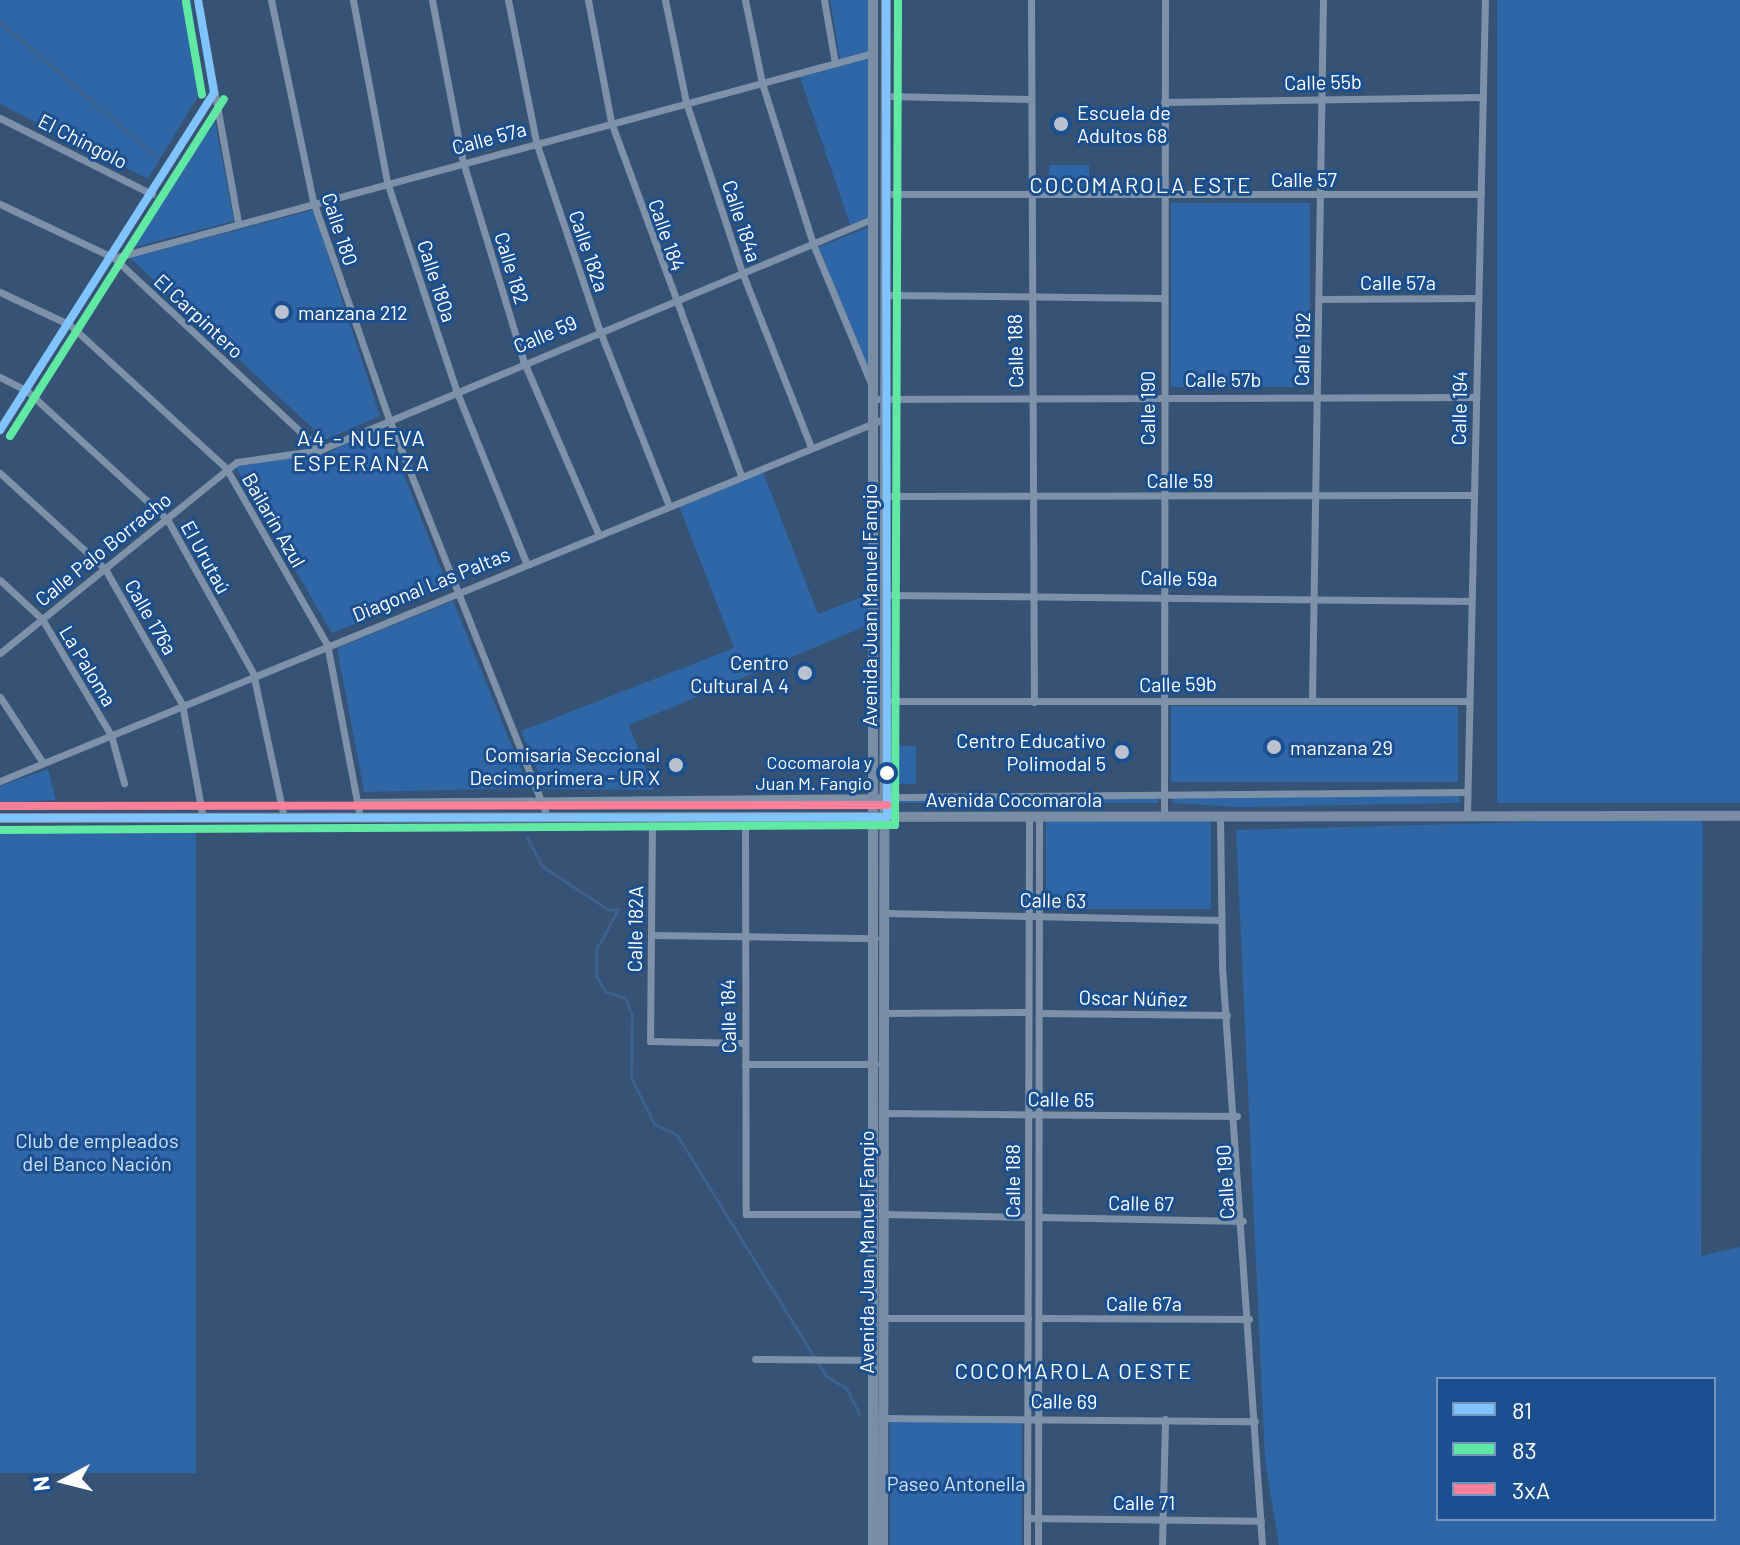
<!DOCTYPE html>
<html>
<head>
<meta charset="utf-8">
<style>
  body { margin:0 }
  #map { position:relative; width:1740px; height:1545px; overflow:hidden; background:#365274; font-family:Barlow,sans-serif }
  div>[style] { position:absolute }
  .green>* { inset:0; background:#2f66a5; transform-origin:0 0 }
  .stream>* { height:3px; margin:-1.5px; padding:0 1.5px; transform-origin:1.5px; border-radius:1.5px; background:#3b618d }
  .street>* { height:7px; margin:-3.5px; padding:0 3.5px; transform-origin:3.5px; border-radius:3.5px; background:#7d92a8 }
  .secondary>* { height:10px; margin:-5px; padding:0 5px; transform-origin:5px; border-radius:5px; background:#798da4 }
  .bus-1>* { height:8px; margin:-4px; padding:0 4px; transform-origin:4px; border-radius:4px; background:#80c4ff }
  .bus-2>* { height:8px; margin:-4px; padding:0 4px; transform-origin:4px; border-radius:4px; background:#60e9a3 }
  .bus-3>* { height:8px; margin:-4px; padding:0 4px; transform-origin:4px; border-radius:4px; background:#ff8098 }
  .dots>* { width:22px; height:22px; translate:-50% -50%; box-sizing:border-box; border:4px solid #1b4f8f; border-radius:50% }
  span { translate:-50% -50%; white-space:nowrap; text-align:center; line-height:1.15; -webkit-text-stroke:6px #1b4f8f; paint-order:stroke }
  .bus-label { font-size:18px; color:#fff }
  .right { translate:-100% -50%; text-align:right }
  .street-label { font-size:20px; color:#fff }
  .poi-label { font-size:20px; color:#fff }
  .left { translate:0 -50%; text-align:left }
  .park-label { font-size:20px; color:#cfe3fa }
  .neighbourhood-label { font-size:22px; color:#fff; letter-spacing:2px }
  .legend { position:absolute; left:1436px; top:1377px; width:280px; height:144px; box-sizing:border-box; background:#1b4f8f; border:2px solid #7695bc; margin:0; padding:10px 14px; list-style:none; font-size:24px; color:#fff }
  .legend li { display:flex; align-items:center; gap:16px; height:40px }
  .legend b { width:40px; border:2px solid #7695bc }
  .north { position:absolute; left:24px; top:1441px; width:80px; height:80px; -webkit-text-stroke:6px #1b4f8f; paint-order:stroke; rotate:263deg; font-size:22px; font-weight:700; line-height:32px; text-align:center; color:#fff }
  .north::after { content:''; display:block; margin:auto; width:28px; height:36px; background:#fff; clip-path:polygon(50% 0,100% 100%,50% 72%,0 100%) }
</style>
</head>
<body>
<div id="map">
  <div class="green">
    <i style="clip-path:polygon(0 0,191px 0,203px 88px,148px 179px,0 104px)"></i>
    <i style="clip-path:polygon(830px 0,869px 0,870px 51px,840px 60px)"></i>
    <i style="left:1497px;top:0;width:243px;height:803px"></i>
    <i style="clip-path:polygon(870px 58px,871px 216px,850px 225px,800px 77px)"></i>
    <i style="clip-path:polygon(213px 111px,234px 221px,127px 249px)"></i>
    <i style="left:1049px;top:165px;width:40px;height:22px"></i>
    <i style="left:1310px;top:203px;width:184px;height:139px;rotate:90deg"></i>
    <i style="clip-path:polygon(313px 210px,380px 416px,325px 440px,130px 258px)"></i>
    <i style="clip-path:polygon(871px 226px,871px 381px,819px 247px)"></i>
    <i style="clip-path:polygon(385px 426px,448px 587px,332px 633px,235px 466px,327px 453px)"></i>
    <i style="clip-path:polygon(763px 472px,818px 614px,870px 594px,871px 624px,629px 725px,654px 790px,545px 789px,521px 731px,734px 648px,679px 506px)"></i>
    <i style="clip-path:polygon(453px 601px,529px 788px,364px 792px,337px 648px)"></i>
    <i style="left:1171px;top:706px;width:287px;height:76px"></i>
    <i style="left:895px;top:746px;width:21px;height:38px"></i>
    <i style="clip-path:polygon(48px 769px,56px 800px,0 803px,0 786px)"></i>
    <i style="left:900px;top:796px;width:258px;height:7px"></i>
    <i style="clip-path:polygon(1459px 796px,1460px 803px,1239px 807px,1173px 803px,1172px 798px)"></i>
    <i style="clip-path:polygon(870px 798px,871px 804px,381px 809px,380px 802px)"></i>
    <i style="clip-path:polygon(evenodd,1703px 817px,1701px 1256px,1740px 1247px,1740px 1545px,1279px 1545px,1265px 1461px,1236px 830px,1703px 817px,1438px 1379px,1714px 1379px,1714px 1519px,1438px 1519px,1438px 1379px)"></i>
    <i style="left:1046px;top:821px;width:165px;height:88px"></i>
    <i style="left:0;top:831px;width:196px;height:642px"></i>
    <i style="left:890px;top:1422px;width:132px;height:123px"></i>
  </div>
  <div class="stream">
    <i style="left:0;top:22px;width:208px;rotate:40.7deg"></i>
    <i style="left:527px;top:837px;width:33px;rotate:63deg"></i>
    <i style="left:542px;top:866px;width:80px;rotate:33.3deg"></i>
    <i style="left:609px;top:910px;width:9px;rotate:-6deg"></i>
    <i style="left:618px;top:909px;width:47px;rotate:118.2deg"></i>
    <i style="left:596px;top:950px;width:26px;rotate:90deg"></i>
    <i style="left:596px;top:976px;width:17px;rotate:59deg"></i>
    <i style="left:605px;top:991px;width:21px;rotate:19deg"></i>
    <i style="left:625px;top:998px;width:18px;rotate:68deg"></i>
    <i style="left:632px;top:1015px;width:63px;rotate:90.9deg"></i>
    <i style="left:631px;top:1078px;width:51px;rotate:63.4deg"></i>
    <i style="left:654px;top:1124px;width:25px;rotate:26deg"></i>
    <i style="left:677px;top:1135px;width:283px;rotate:58.3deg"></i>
    <i style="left:826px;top:1376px;width:23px;rotate:31deg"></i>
    <i style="left:846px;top:1388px;width:29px;rotate:63deg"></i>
  </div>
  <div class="street">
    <i style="left:198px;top:0;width:226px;rotate:79.8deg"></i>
    <i style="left:271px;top:0;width:205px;rotate:78.2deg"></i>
    <i style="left:313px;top:201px;width:231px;rotate:70.8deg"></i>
    <i style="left:389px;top:419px;width:428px;rotate:68.3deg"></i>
    <i style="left:353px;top:0;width:185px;rotate:79.4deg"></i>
    <i style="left:387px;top:182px;width:219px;rotate:71.6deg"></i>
    <i style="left:456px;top:390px;width:186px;rotate:67.9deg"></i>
    <i style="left:432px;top:0;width:165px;rotate:79.2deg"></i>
    <i style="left:463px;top:162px;width:207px;rotate:73.1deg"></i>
    <i style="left:523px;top:360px;width:189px;rotate:66.6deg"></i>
    <i style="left:508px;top:0;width:145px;rotate:78.8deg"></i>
    <i style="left:536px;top:142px;width:197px;rotate:71.4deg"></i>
    <i style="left:599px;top:329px;width:187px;rotate:68.4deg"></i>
    <i style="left:588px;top:0;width:124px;rotate:79.3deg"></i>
    <i style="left:611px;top:122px;width:374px;rotate:69.8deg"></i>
    <i style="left:665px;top:0;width:104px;rotate:78.4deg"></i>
    <i style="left:686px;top:102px;width:179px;rotate:71.8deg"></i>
    <i style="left:742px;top:272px;width:186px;rotate:68.5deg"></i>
    <i style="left:745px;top:0;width:85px;rotate:78.4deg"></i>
    <i style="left:762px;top:83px;width:169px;rotate:72.4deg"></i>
    <i style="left:813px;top:244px;width:151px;rotate:67.4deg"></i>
    <i style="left:824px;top:0;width:64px;rotate:80.1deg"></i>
    <i style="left:1031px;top:0;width:702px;rotate:89.76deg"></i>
    <i style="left:886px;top:96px;width:145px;rotate:1.2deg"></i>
    <i style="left:1164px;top:102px;width:318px;rotate:-0.9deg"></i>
    <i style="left:0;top:118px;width:170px;rotate:26.6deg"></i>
    <i style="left:887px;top:194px;width:594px"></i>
    <i style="left:0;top:204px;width:126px;rotate:25.3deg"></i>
    <i style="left:114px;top:258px;width:282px;rotate:43deg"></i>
    <i style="left:114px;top:258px;width:786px;rotate:-15.11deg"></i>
    <i style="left:0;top:292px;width:77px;rotate:25.2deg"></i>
    <i style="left:70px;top:325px;width:212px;rotate:42.5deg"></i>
    <i style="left:226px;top:468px;width:203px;rotate:60.2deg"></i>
    <i style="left:327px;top:644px;width:176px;rotate:79.2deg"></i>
    <i style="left:887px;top:295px;width:275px;rotate:0.6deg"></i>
    <i style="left:1319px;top:299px;width:158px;rotate:-0.4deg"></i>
    <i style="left:0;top:377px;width:29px;rotate:27deg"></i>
    <i style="left:26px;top:390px;width:191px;rotate:42.5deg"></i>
    <i style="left:167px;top:519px;width:176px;rotate:60.8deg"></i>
    <i style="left:253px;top:673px;width:148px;rotate:77.9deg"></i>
    <i style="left:875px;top:399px;width:600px;rotate:-0.19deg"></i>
    <i style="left:0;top:430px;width:399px;rotate:-57.6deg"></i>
    <i style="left:0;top:473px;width:142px;rotate:42.4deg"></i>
    <i style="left:105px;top:569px;width:155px;rotate:60.3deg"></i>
    <i style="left:182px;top:704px;width:116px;rotate:79.6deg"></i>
    <i style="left:887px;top:496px;width:587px;rotate:-0.1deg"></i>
    <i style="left:0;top:580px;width:57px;rotate:42.9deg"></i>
    <i style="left:42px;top:619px;width:135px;rotate:59.3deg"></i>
    <i style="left:111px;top:735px;width:50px;rotate:74.8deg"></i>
    <i style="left:887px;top:595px;width:584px;rotate:0.59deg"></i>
    <i style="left:0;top:653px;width:304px;rotate:-38.9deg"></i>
    <i style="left:237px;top:462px;width:84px;rotate:-8.2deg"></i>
    <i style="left:320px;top:450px;width:601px;rotate:-22.72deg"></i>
    <i style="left:0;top:697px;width:79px;rotate:56.9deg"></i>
    <i style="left:1312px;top:699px;width:699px;rotate:-89.1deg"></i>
    <i style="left:887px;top:701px;width:582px"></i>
    <i style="left:0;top:781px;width:957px;rotate:-22.28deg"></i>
    <i style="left:357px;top:802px;width:1110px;rotate:-0.52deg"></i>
    <i style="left:1164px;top:816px;width:816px;rotate:-89.93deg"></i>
    <i style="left:1220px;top:816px;width:151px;rotate:89.2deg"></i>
    <i style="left:1222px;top:967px;width:579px;rotate:86.04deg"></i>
    <i style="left:1467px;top:816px;width:816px;rotate:-88.74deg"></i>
    <i style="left:652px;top:817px;width:224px;rotate:90.5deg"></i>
    <i style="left:650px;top:1041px;width:94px;rotate:1.2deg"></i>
    <i style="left:745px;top:817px;width:397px;rotate:89.9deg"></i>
    <i style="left:746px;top:1214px;width:128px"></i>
    <i style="left:884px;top:913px;width:337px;rotate:1.2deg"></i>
    <i style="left:651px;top:935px;width:224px;rotate:0.8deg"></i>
    <i style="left:884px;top:1013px;width:144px;rotate:-0.4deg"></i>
    <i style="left:1039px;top:1013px;width:188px;rotate:0.6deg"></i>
    <i style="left:745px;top:1064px;width:130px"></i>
    <i style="left:884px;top:1113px;width:353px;rotate:0.5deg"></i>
    <i style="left:884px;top:1214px;width:144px;rotate:1.2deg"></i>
    <i style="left:1039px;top:1217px;width:204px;rotate:1.1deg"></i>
    <i style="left:883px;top:1318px;width:145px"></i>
    <i style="left:1039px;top:1318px;width:210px;rotate:0.3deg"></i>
    <i style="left:755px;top:1359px;width:118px;rotate:0.5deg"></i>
    <i style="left:881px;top:1418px;width:374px;rotate:0.5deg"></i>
    <i style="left:1027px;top:1518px;width:234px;rotate:0.7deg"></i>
    <i style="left:1027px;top:1545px;width:728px;rotate:-89.84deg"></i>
    <i style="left:1038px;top:1545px;width:728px;rotate:-89.92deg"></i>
    <i style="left:1162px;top:1545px;width:126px;rotate:-88.6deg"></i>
  </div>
  <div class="secondary">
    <i style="left:873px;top:0;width:1545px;rotate:90deg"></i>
    <i style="left:0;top:818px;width:1740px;rotate:-0.07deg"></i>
    <i style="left:883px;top:1545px;width:1545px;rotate:-89.89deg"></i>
  </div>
  <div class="bus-1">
    <i style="left:198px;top:0;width:94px;rotate:80.2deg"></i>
    <i style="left:886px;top:0;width:817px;rotate:89.93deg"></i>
    <i style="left:0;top:430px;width:399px;rotate:-57.6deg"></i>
    <i style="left:0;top:818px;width:887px;rotate:-0.06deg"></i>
  </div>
  <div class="bus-2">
    <i style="left:186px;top:2px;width:94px;rotate:80.2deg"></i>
    <i style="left:10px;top:436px;width:399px;rotate:-57.6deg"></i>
    <i style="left:0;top:830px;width:895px;rotate:-0.32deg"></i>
    <i style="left:895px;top:825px;width:825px;rotate:-89.79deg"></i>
  </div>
  <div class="bus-3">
    <i style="left:0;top:806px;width:887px;rotate:-0.06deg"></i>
  </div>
  <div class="dots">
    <i style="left:1061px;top:124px;background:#b9c2ce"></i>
    <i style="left:282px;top:312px;background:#b9c2ce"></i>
    <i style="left:805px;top:673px;background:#b9c2ce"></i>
    <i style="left:1274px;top:747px;background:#b9c2ce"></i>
    <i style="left:1122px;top:752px;background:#b9c2ce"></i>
    <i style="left:676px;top:765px;background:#b9c2ce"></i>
    <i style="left:887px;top:773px;background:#fff"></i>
  </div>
  <div class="bus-label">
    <span class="right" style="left:872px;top:773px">Cocomarola y<br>Juan M. Fangio</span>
  </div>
  <div class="street-label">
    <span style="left:1323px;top:82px;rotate:-1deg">Calle 55b</span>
    <span style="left:489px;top:138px;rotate:-15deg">Calle 57a</span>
    <span style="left:83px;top:141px;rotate:27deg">El Chingolo</span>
    <span style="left:1304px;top:179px">Calle 57</span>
    <span style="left:742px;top:221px;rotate:72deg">Calle 184a</span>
    <span style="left:340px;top:229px;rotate:72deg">Calle 180</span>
    <span style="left:667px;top:235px;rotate:71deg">Calle 184</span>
    <span style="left:589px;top:251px;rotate:71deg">Calle 182a</span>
    <span style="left:512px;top:268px;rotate:73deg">Calle 182</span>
    <span style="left:437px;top:281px;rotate:72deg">Calle 180a</span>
    <span style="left:1398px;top:282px">Calle 57a</span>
    <span style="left:199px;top:316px;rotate:43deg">El Carpintero</span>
    <span style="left:545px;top:334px;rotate:-23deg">Calle 59</span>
    <span style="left:1302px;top:349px;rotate:-89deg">Calle 192</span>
    <span style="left:1015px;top:351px;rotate:-91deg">Calle 188</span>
    <span style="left:1223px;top:379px">Calle 57b</span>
    <span style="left:1147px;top:408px;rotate:-90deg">Calle 190</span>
    <span style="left:1459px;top:408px;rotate:-89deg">Calle 194</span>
    <span style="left:1180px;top:480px">Calle 59</span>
    <span style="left:274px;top:520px;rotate:60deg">Bailarín Azul</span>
    <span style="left:103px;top:549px;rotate:-39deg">Calle Palo Borracho</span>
    <span style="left:206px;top:557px;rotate:61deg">El Urutaú</span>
    <span style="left:1179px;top:578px;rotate:1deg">Calle 59a</span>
    <span style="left:431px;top:584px;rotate:-22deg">Diagonal Las Paltas</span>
    <span style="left:869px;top:605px;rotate:-90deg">Avenida Juan Manuel Fangio</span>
    <span style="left:151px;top:617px;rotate:60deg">Calle 176a</span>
    <span style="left:88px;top:666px;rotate:59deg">La Paloma</span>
    <span style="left:1178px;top:684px;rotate:-1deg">Calle 59b</span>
    <span style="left:1014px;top:799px">Avenida Cocomarola</span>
    <span style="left:1053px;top:900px;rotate:1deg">Calle 63</span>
    <span style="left:635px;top:929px;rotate:-89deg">Calle 182A</span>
    <span style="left:1133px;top:998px;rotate:1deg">Oscar Núñez</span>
    <span style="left:728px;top:1016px;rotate:-91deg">Calle 184</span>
    <span style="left:1061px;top:1099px;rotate:1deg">Calle 65</span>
    <span style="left:1012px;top:1181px;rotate:-90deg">Calle 188</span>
    <span style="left:1225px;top:1182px;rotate:-93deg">Calle 190</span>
    <span style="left:1141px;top:1203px;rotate:1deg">Calle 67</span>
    <span style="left:866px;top:1252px;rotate:-90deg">Avenida Juan Manuel Fangio</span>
    <span style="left:1144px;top:1303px">Calle 67a</span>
    <span style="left:1064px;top:1401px;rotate:1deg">Calle 69</span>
    <span style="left:1144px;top:1502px">Calle 71</span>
  </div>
  <div class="poi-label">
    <span class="left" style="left:1077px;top:124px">Escuela de<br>Adultos 68</span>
    <span class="left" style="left:298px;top:312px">manzana 212</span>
    <span class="right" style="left:789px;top:674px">Centro<br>Cultural A 4</span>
    <span class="right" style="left:1106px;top:752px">Centro Educativo<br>Polimodal 5</span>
    <span class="left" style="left:1290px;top:747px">manzana 29</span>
    <span class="right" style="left:660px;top:766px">Comisaría Seccional<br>Decimoprimera - UR X</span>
  </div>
  <div class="park-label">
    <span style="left:97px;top:1152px">Club de empleados<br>del Banco Nación</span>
    <span style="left:956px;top:1483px">Paseo Antonella</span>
  </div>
  <div class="neighbourhood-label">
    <span style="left:1141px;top:185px">COCOMAROLA ESTE</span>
    <span style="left:362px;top:450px">A4 - NUEVA<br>ESPERANZA</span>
    <span style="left:1074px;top:1371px">COCOMAROLA OESTE</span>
  </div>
  <ul class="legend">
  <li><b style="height:10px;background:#80c4ff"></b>81</li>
  <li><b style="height:10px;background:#60e9a3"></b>83</li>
  <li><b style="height:10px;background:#ff8098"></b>3xA</li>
  </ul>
  <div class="north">N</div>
</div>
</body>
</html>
